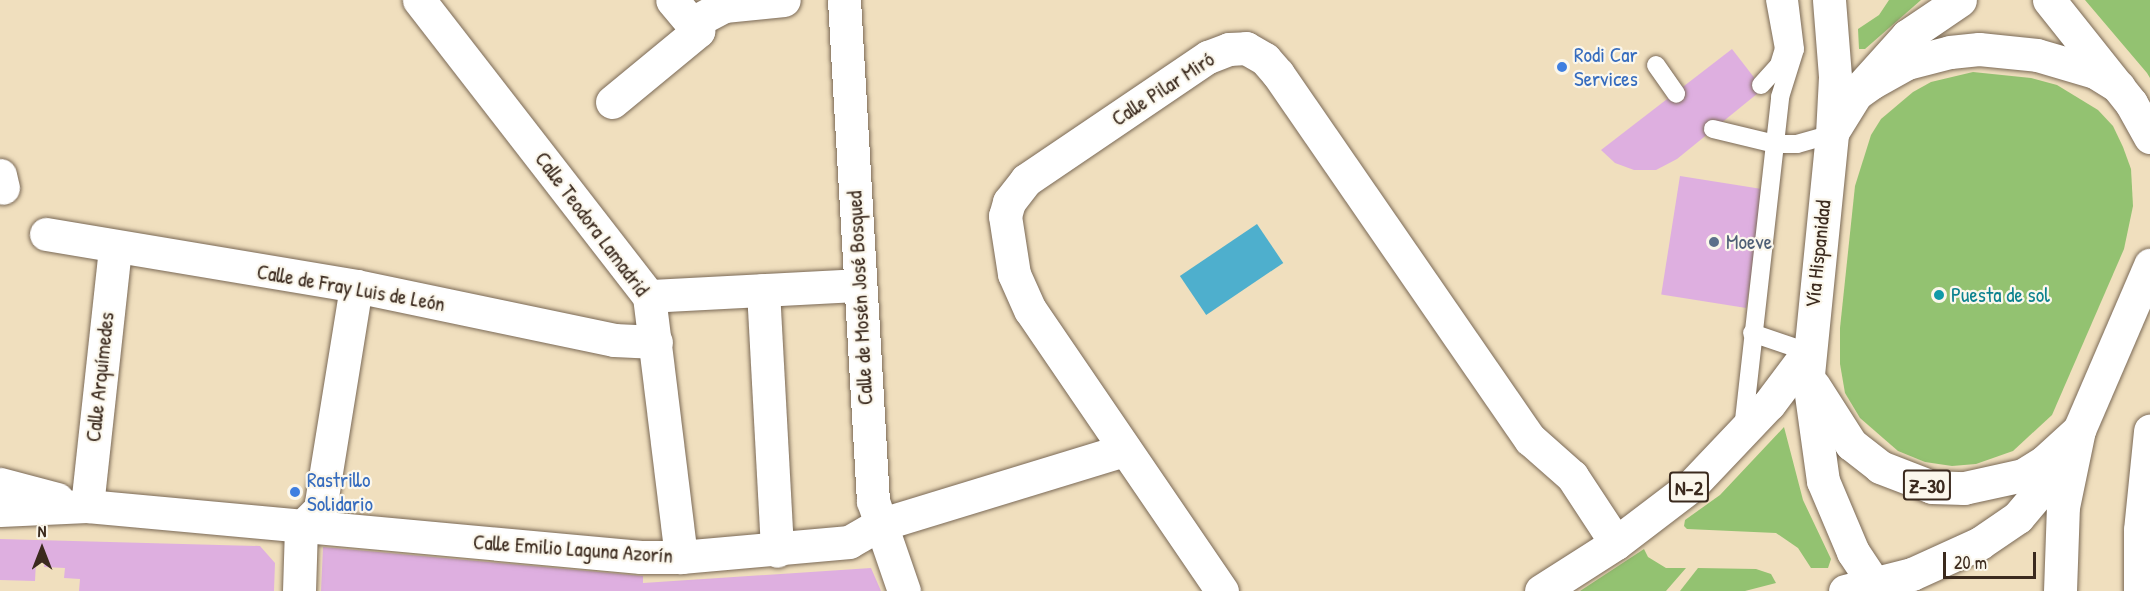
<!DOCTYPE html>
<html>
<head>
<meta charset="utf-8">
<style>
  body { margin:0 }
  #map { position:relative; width:2150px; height:591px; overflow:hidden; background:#f0dfbe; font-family:"Patrick Hand",sans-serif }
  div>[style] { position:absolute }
  .green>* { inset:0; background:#93c271 }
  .water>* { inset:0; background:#4eafcd; transform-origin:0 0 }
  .building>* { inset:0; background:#deafe0; transform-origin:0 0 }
  .roads { filter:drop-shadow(0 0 2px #7a6956) drop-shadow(0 0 2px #7a6956) }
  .service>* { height:18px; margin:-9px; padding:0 9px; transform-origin:9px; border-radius:9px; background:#fff }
  .minor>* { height:33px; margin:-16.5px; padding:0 16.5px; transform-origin:16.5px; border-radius:16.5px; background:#fff }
  .primary>* { height:33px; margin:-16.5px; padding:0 16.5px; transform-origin:16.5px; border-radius:16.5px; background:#fff }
  .trunk>* { height:33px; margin:-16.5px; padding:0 16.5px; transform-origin:16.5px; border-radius:16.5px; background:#fff }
  .dots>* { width:16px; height:16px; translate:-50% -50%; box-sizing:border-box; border:3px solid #fbf7ec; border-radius:50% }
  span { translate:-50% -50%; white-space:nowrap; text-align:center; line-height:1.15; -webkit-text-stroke:4.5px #fbf7ec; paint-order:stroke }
  .shield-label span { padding:2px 4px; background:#fbf7ec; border:2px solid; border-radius:4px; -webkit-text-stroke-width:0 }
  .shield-label { font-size:20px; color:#3b2a1e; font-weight:700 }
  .shop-label { font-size:21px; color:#366cbe }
  .left { translate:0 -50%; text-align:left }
  .street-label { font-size:21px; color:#3b2a1e }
  .service-label { font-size:21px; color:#4e5e75 }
  .culture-label { font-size:21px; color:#0d838f }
  .north { position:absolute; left:12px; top:519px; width:60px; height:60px; -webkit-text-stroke:4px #fbf7ec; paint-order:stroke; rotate:0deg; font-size:16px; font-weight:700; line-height:24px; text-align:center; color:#3b2a1e }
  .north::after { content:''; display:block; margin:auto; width:21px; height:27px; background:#3b2a1e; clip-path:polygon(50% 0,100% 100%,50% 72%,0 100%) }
  .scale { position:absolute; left:1943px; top:552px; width:93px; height:27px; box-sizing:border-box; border:3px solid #3b2a1e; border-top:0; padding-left:8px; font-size:18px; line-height:21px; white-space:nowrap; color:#3b2a1e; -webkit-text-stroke:4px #fbf7ec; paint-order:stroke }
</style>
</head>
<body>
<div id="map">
  <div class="green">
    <i style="clip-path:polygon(1889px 0,1921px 0,1865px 49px,1859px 49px,1858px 29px,1879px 15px)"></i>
    <i style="clip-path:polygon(2085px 0,2150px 0,2150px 78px,2147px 73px)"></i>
    <i style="clip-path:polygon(1973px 72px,2031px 78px,2057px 85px,2098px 110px,2113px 126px,2123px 147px,2131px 169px,2133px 206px,2124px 249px,2052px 415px,2013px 451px,1976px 464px,1952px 466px,1925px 462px,1898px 451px,1860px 418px,1845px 393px,1840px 364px,1840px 328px,1855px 186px,1871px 135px,1881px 119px,1913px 92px,1931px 82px)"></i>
    <i style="clip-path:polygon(1784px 427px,1803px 500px,1831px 559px,1828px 568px,1811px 568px,1798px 548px,1776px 533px,1687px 529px,1684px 526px,1685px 520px,1720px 495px)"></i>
    <i style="clip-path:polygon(1644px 549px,1648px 557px,1666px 568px,1686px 568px,1666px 591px,1580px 591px)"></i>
    <i style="clip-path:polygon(1698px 568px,1756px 569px,1771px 574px,1776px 583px,1745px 591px,1680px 591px)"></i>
  </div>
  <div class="water">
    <i style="left:1257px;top:224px;width:47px;height:93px;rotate:56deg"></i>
  </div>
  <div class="building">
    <i style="clip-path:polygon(1732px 49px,1763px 89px,1677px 159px,1656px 170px,1634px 170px,1615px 163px,1601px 150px)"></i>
    <i style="left:1680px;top:176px;width:86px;height:120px;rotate:9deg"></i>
    <i style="clip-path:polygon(0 539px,260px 546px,275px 563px,274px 591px,79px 591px,80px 579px,64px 578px,65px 568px,44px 567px,45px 561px,36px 561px,35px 581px,0 580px)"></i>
    <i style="clip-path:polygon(323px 547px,643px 576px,643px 583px,871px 568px,881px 591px,321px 591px)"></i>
  </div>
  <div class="roads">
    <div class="service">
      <i style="left:1656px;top:65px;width:35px;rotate:55deg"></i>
      <i style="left:1761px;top:85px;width:27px;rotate:-48deg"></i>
      <i style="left:1779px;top:65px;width:17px;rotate:-73deg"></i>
      <i style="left:1784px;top:49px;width:50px;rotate:-100.4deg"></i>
      <i style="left:1713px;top:129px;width:64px;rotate:13.6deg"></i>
      <i style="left:1775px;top:144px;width:22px"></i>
      <i style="left:1797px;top:144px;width:36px;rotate:-16deg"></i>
      <i style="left:1752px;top:333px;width:59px;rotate:18.7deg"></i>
      <i style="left:1743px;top:429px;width:334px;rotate:-83.6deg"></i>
      <i style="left:1780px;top:97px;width:50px;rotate:-72.6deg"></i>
      <i style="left:1795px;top:49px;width:49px;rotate:-97deg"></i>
    </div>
    <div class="minor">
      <i style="left:419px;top:0;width:375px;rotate:52.2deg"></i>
      <i style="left:649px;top:296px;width:263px;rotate:83deg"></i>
      <i style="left:844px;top:0;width:502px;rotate:86.69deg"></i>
      <i style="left:873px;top:501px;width:95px;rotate:71deg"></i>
      <i style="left:692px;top:23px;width:36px;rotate:-28deg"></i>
      <i style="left:724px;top:6px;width:60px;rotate:-5.7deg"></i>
      <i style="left:612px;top:102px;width:112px;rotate:-39.5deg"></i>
      <i style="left:698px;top:31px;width:40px;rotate:-130deg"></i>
      <i style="left:0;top:175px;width:13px;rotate:77deg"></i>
      <i style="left:46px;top:234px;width:314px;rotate:9.5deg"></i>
      <i style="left:356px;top:286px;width:264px;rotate:11.8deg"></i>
      <i style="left:614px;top:340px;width:42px;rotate:2.7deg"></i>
      <i style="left:763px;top:290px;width:261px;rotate:86.9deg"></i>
      <i style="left:649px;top:296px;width:210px;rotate:-3deg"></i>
      <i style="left:0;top:484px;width:59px;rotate:14.7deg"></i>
      <i style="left:87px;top:506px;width:260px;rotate:-83.8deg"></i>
      <i style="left:0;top:510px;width:87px;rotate:-2.6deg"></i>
      <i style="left:87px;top:506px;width:556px;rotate:5.26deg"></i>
      <i style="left:641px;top:557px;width:40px"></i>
      <i style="left:681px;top:557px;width:169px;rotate:-5.1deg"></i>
      <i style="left:849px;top:542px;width:34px;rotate:-30deg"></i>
      <i style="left:879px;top:525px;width:257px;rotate:-17deg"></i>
      <i style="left:299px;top:591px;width:63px;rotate:-88.2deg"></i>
      <i style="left:301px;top:528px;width:27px;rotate:-45deg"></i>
      <i style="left:320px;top:509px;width:226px;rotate:-80.8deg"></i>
      <i style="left:1222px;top:591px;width:340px;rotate:-124.3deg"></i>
      <i style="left:1030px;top:310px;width:39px;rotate:-114deg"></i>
      <i style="left:1014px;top:274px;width:59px;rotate:-98.8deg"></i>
      <i style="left:1005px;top:216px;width:15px;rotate:-74deg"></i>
      <i style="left:1009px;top:202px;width:28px;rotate:-52deg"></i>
      <i style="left:1026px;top:180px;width:220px;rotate:-34.1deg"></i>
      <i style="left:1208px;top:57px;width:22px;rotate:-21deg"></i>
      <i style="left:1229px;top:49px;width:17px;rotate:-3deg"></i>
      <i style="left:1246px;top:48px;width:22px;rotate:30deg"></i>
      <i style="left:1265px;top:59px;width:20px;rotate:49deg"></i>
      <i style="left:1278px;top:74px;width:444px;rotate:55.4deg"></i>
      <i style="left:1530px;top:439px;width:56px;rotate:41.4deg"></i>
      <i style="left:1572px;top:476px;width:80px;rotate:56.7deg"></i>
      <i style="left:2140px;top:591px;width:61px;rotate:-90deg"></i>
      <i style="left:2140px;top:530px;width:100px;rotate:-84.2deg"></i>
    </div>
    <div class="primary">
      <i style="left:1861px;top:87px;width:69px;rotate:-48deg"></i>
      <i style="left:1907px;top:36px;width:64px;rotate:-34.2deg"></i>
    </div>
    <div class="trunk">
      <i style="left:1829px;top:0;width:77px;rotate:85.5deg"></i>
      <i style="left:1835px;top:77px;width:57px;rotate:93deg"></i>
      <i style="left:1832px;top:134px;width:240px;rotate:95.7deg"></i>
      <i style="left:1808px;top:373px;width:109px;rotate:82.1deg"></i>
      <i style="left:1823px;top:481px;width:77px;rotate:67.1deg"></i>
      <i style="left:1853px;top:552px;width:47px;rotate:56.3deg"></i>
      <i style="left:2049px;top:0;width:132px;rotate:51.5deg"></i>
      <i style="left:2131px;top:103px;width:39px;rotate:61deg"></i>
      <i style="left:1833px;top:131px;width:44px;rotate:-58.1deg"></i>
      <i style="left:1856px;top:94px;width:19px;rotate:-36deg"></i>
      <i style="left:1871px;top:83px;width:41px;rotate:-29.1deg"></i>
      <i style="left:1907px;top:63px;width:44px;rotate:-14.3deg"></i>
      <i style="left:1950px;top:52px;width:29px;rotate:-6deg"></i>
      <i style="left:1979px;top:49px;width:58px;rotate:5.9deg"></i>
      <i style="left:2037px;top:55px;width:60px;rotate:16.3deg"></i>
      <i style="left:2095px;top:72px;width:28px;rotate:32deg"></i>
      <i style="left:1814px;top:386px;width:69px;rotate:57.5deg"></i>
      <i style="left:1851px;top:444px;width:37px;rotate:38deg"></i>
      <i style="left:1880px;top:467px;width:56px;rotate:21deg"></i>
      <i style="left:1932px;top:487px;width:32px;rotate:2deg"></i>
      <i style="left:1964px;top:488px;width:60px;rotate:-12.4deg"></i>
      <i style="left:2023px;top:475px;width:26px;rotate:-32deg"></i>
      <i style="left:2045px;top:461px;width:46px;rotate:-42.4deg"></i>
      <i style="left:1541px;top:591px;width:89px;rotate:-32.6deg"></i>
      <i style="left:1616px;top:543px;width:96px;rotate:-37.3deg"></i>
      <i style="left:1692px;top:485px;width:112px;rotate:-46.5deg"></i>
      <i style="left:1769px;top:404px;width:65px;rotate:-53.1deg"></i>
      <i style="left:1845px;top:591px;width:69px;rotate:-14.2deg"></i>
      <i style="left:1912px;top:574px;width:75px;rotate:-24.5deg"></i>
      <i style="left:1980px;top:543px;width:46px;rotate:-34.4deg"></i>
      <i style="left:2018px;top:517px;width:59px;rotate:-49.8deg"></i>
      <i style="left:2056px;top:472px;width:22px;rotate:-60deg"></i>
      <i style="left:2060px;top:591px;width:84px;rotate:-88deg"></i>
      <i style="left:2063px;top:507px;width:79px;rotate:-78.3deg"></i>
      <i style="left:2079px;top:430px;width:180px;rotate:-66.7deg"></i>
    </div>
  </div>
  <div class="dots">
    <i style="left:1562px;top:67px;background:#3f7fe0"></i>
    <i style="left:1714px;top:242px;background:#5c6f8a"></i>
    <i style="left:1939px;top:295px;background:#0f9aa8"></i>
    <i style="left:295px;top:492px;background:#3f7fe0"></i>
  </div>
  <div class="shield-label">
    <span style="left:1927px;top:485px">Z-30</span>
    <span style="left:1689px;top:487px">N-2</span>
  </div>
  <div class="shop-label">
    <span class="left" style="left:1574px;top:67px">Rodi Car<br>Services</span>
    <span class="left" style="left:307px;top:492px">Rastrillo<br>Solidario</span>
  </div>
  <div class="street-label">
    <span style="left:1163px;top:89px;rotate:-33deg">Calle Pilar Miró</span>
    <span style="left:592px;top:224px;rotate:53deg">Calle Teodora Lamadrid</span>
    <span style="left:1818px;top:254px;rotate:-84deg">Vía Hispanidad</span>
    <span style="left:351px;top:288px;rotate:10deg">Calle de Fray Luis de León</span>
    <span style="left:860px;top:298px;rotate:-93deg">Calle de Mosén José Bosqued</span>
    <span style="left:100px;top:377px;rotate:-84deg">Calle Arquímedes</span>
    <span style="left:573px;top:549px;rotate:4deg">Calle Emilio Laguna Azorín</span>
  </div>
  <div class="service-label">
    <span class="left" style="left:1726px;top:242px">Moeve</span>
  </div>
  <div class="culture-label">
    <span class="left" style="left:1951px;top:295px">Puesta de sol</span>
  </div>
  <div class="north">N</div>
  <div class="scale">20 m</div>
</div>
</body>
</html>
